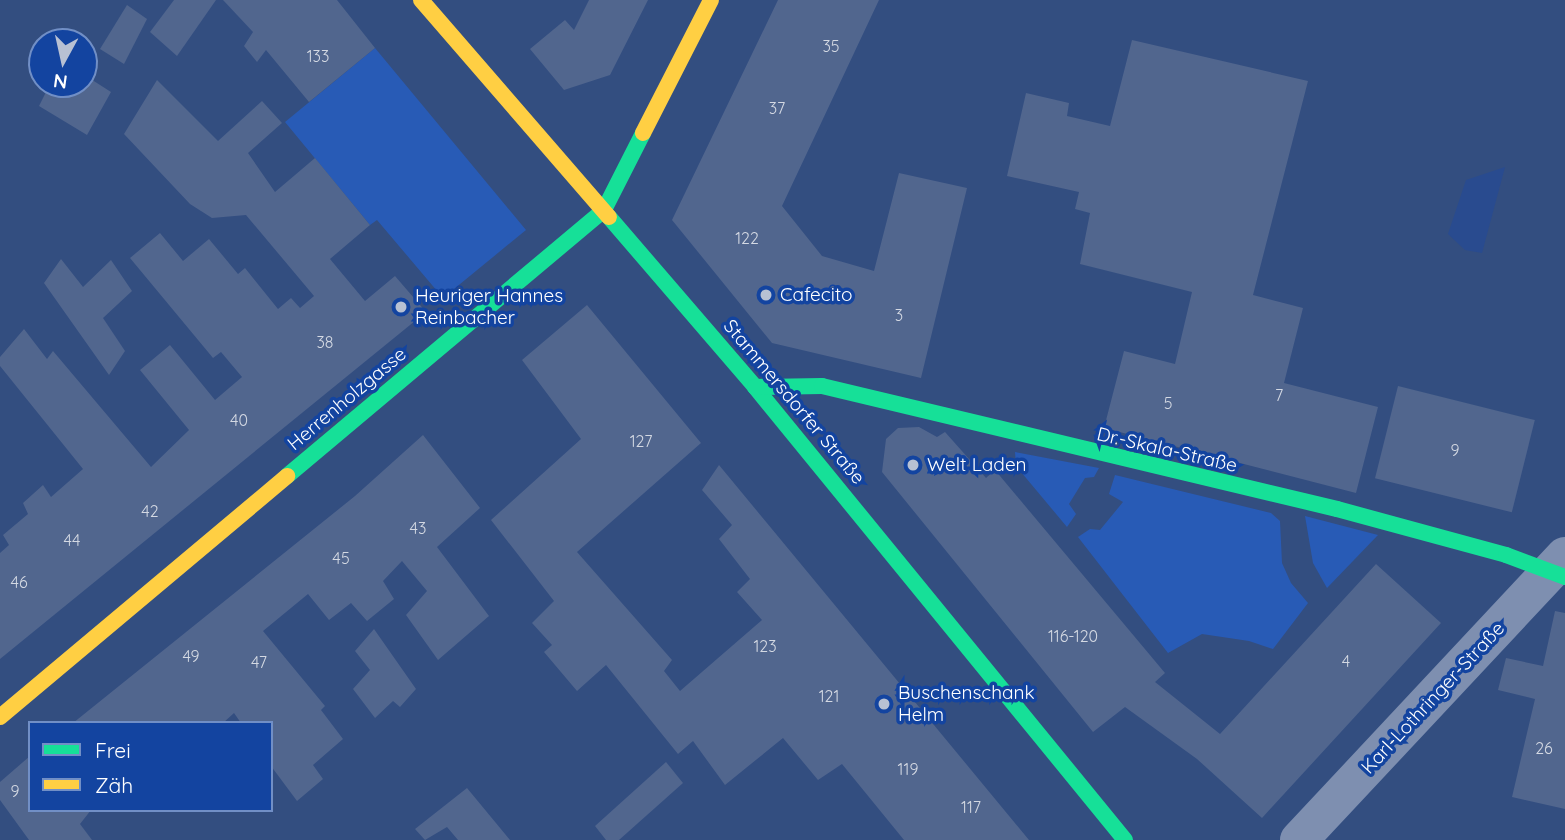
<!DOCTYPE html>
<html>
<head>
<meta charset="utf-8">
<style>
  body { margin:0 }
  #map { position:relative; width:1565px; height:840px; overflow:hidden; background:#334e80; font-family:Quicksand,sans-serif }
  div>[style] { position:absolute }
  .green>* { inset:0; background:#285bb6 }
  .water>* { inset:0; background:#294b8f }
  .building>* { inset:0; background:#51668e; transform-origin:0 0 }
  .street>* { height:38px; margin:-19px; padding:0 19px; transform-origin:19px; border-radius:19px; background:#7e8fb0 }
  .fast>* { height:16px; margin:-8px; padding:0 8px; transform-origin:8px; border-radius:8px; background:#16e098 }
  .slow>* { height:16px; margin:-8px; padding:0 8px; transform-origin:8px; border-radius:8px; background:#ffcf43 }
  .dots>* { width:19px; height:19px; translate:-50% -50%; box-sizing:border-box; border:4px solid #1344a0; border-radius:50% }
  span { translate:-50% -50%; white-space:nowrap; text-align:center; line-height:1.15; -webkit-text-stroke:7px #1344a0; paint-order:stroke }
  .number-label { font-size:16px; color:#d4d9e3 }
  .number-label span { -webkit-text-stroke-width:0 }
  .poi-label { font-size:19px; color:#fff }
  .left { translate:0 -50%; text-align:left }
  .street-label { font-size:19px; color:#fff }
  .legend { position:absolute; left:28px; top:721px; width:245px; height:91px; box-sizing:border-box; background:#1344a0; border:2px solid #718fc6; margin:0; padding:9px 12px; list-style:none; font-size:21px; color:#fff }
  .legend li { display:flex; align-items:center; gap:14px; height:35px }
  .legend b { width:35px; border:2px solid #718fc6 }
  .north { position:absolute; left:28px; top:28px; width:70px; height:70px; box-sizing:border-box; background:#1344a0; border:2px solid #718fc6; border-radius:50%; rotate:188deg; font-size:19px; font-weight:700; line-height:28px; text-align:center; color:#fff }
  .north::after { content:''; display:block; margin:auto; width:24px; height:32px; background:#b8c1d3; clip-path:polygon(50% 0,100% 100%,50% 72%,0 100%) }
</style>
</head>
<body>
<div id="map">
  <div class="green">
    <i style="clip-path:polygon(375px 48px,526px 230px,443px 298px,377px 220px,370px 225px,285px 122px)"></i>
    <i style="clip-path:polygon(1015px 452px,1099px 468px,1094px 477px,1085px 478px,1069px 504px,1076px 514px,1067px 527px,1016px 466px)"></i>
    <i style="clip-path:polygon(1115px 475px,1271px 513px,1280px 521px,1282px 563px,1291px 583px,1308px 603px,1273px 649px,1249px 641px,1202px 634px,1168px 653px,1078px 537px,1090px 529px,1100px 530px,1123px 502px,1109px 494px)"></i>
    <i style="clip-path:polygon(1305px 516px,1378px 535px,1327px 588px,1313px 563px)"></i>
  </div>
  <div class="water">
    <i style="clip-path:polygon(1505px 167px,1482px 253px,1465px 250px,1448px 234px,1466px 180px)"></i>
  </div>
  <div class="building">
    <i style="clip-path:polygon(174px 0,216px 0,177px 56px,150px 32px)"></i>
    <i style="clip-path:polygon(223px 0,337px 0,375px 48px,309px 102px,266px 50px,257px 62px,244px 46px,253px 32px)"></i>
    <i style="clip-path:polygon(589px 0,648px 0,610px 75px,564px 90px,530px 49px,565px 20px,574px 30px)"></i>
    <i style="clip-path:polygon(778px 0,879px 0,782px 206px,822px 256px,874px 271px,899px 173px,967px 188px,921px 378px,772px 343px,672px 220px)"></i>
    <i style="clip-path:polygon(127px 5px,147px 19px,124px 64px,100px 49px)"></i>
    <i style="clip-path:polygon(1132px 40px,1308px 81px,1253px 295px,1303px 308px,1284px 383px,1378px 407px,1356px 493px,1104px 428px,1124px 351px,1175px 364px,1192px 292px,1080px 264px,1090px 213px,1075px 209px,1079px 192px,1007px 176px,1026px 93px,1069px 103px,1067px 116px,1110px 126px)"></i>
    <i style="clip-path:polygon(84px 63px,91px 67px,86px 76px,111px 92px,87px 135px,39px 106px,50px 84px,84px 84px)"></i>
    <i style="clip-path:polygon(157px 80px,218px 141px,262px 101px,282px 123px,248px 153px,275px 192px,315px 158px,370px 225px,330px 259px,365px 301px,395px 276px,426px 312px,0 659px,0 553px,9px 545px,3px 535px,28px 514px,23px 503px,43px 485px,51px 497px,83px 469px,0 366px,0 357px,24px 329px,47px 359px,53px 351px,151px 467px,189px 430px,140px 370px,170px 345px,215px 400px,242px 377px,221px 352px,213px 358px,130px 258px,160px 233px,183px 261px,209px 239px,238px 274px,245px 268px,278px 309px,291px 298px,300px 308px,314px 296px,246px 215px,212px 218px,190px 204px,124px 134px)"></i>
    <i style="clip-path:polygon(61px 259px,83px 287px,111px 260px,132px 291px,103px 318px,125px 351px,109px 375px,44px 283px)"></i>
    <i style="clip-path:polygon(587px 305px,701px 443px,577px 552px,672px 660px,664px 671px,680px 691px,762px 620px,737px 592px,750px 579px,719px 539px,732px 525px,702px 490px,719px 465px,1029px 840px,904px 840px,842px 764px,818px 780px,783px 738px,725px 785px,693px 741px,678px 754px,606px 665px,577px 691px,544px 652px,552px 645px,532px 623px,554px 601px,491px 520px,581px 439px,522px 360px)"></i>
    <i style="left:1398px;top:386px;width:141px;height:95px;rotate:14deg"></i>
    <i style="clip-path:polygon(919px 427px,937px 437px,945px 432px,986px 478px,995px 470px,1165px 673px,1155px 682px,1220px 734px,1376px 564px,1441px 623px,1262px 818px,1197px 759px,1125px 707px,1093px 732px,882px 472px,886px 439px,898px 428px)"></i>
    <i style="clip-path:polygon(423px 435px,480px 508px,437px 547px,489px 616px,438px 660px,406px 615px,427px 591px,402px 561px,383px 581px,394px 599px,367px 621px,351px 603px,329px 620px,308px 594px,263px 631px,325px 706px,321px 710px,343px 739px,313px 765px,323px 779px,297px 801px,271px 766px,271px 723px,241px 723px,234px 713px,223px 723px,73px 723px,355px 496px)"></i>
    <i style="clip-path:polygon(1555px 611px,1565px 613px,1565px 809px,1512px 797px,1535px 699px,1498px 690px,1506px 658px,1543px 666px)"></i>
    <i style="clip-path:polygon(374px 629px,416px 689px,400px 707px,393px 701px,375px 718px,353px 689px,370px 670px,355px 651px)"></i>
    <i style="clip-path:polygon(30px 756px,30px 810px,91px 810px,80px 824px,92px 840px,29px 840px,0 800px,0 782px)"></i>
    <i style="clip-path:polygon(666px 762px,683px 783px,619px 840px,606px 840px,595px 826px)"></i>
    <i style="clip-path:polygon(467px 788px,510px 840px,458px 840px,447px 827px,425px 840px,415px 829px)"></i>
  </div>
  <div class="street">
    <i style="left:1299px;top:840px;width:389px;rotate:-46.9deg"></i>
  </div>
  <div class="fast">
    <i style="left:609px;top:217px;width:224px;rotate:49.3deg"></i>
    <i style="left:755px;top:387px;width:585px;rotate:50.76deg"></i>
    <i style="left:755px;top:387px;width:67px;rotate:-0.9deg"></i>
    <i style="left:822px;top:386px;width:529px;rotate:13.43deg"></i>
    <i style="left:1337px;top:509px;width:175px;rotate:15.2deg"></i>
    <i style="left:1506px;top:555px;width:63px;rotate:20.4deg"></i>
    <i style="left:287px;top:476px;width:414px;rotate:-40deg"></i>
    <i style="left:604px;top:210px;width:86px;rotate:-63.1deg"></i>
  </div>
  <div class="slow">
    <i style="left:421px;top:0;width:287px;rotate:49.1deg"></i>
    <i style="left:643px;top:133px;width:149px;rotate:-62.9deg"></i>
    <i style="left:0;top:717px;width:375px;rotate:-40deg"></i>
  </div>
  <div class="dots">
    <i style="left:766px;top:295px;background:#b8c1d3"></i>
    <i style="left:401px;top:307px;background:#b8c1d3"></i>
    <i style="left:913px;top:465px;background:#b8c1d3"></i>
    <i style="left:884px;top:704px;background:#b8c1d3"></i>
  </div>
  <div class="number-label">
    <span style="left:831px;top:46px">35</span>
    <span style="left:318px;top:56px">133</span>
    <span style="left:777px;top:108px">37</span>
    <span style="left:747px;top:238px">122</span>
    <span style="left:899px;top:315px">3</span>
    <span style="left:325px;top:342px">38</span>
    <span style="left:1279px;top:395px">7</span>
    <span style="left:1168px;top:403px">5</span>
    <span style="left:239px;top:420px">40</span>
    <span style="left:641px;top:441px">127</span>
    <span style="left:1455px;top:450px">9</span>
    <span style="left:150px;top:511px">42</span>
    <span style="left:418px;top:528px">43</span>
    <span style="left:72px;top:540px">44</span>
    <span style="left:341px;top:558px">45</span>
    <span style="left:19px;top:582px">46</span>
    <span style="left:1073px;top:636px">116-120</span>
    <span style="left:765px;top:646px">123</span>
    <span style="left:191px;top:656px">49</span>
    <span style="left:1346px;top:661px">4</span>
    <span style="left:259px;top:662px">47</span>
    <span style="left:829px;top:696px">121</span>
    <span style="left:1544px;top:748px">26</span>
    <span style="left:908px;top:769px">119</span>
    <span style="left:15px;top:791px">9</span>
    <span style="left:971px;top:807px">117</span>
  </div>
  <div class="poi-label">
    <span class="left" style="left:780px;top:295px">Cafecito</span>
    <span class="left" style="left:415px;top:307px">Heuriger Hannes<br>Reinbacher</span>
    <span class="left" style="left:927px;top:465px">Welt Laden</span>
    <span class="left" style="left:898px;top:704px">Buschenschank<br>Helm</span>
  </div>
  <div class="street-label">
    <span style="left:347px;top:399px;rotate:-40deg">Herrenholzgasse</span>
    <span style="left:794px;top:402px;rotate:50deg">Stammersdorfer Straße</span>
    <span style="left:1167px;top:450px;rotate:13deg">Dr.-Skala-Straße</span>
    <span style="left:1433px;top:698px;rotate:-47deg">Karl-Lothringer-Straße</span>
  </div>
  <ul class="legend">
  <li><b style="height:9px;background:#16e098"></b>Frei</li>
  <li><b style="height:9px;background:#ffcf43"></b>Zäh</li>
  </ul>
  <div class="north">N</div>
</div>
</body>
</html>
